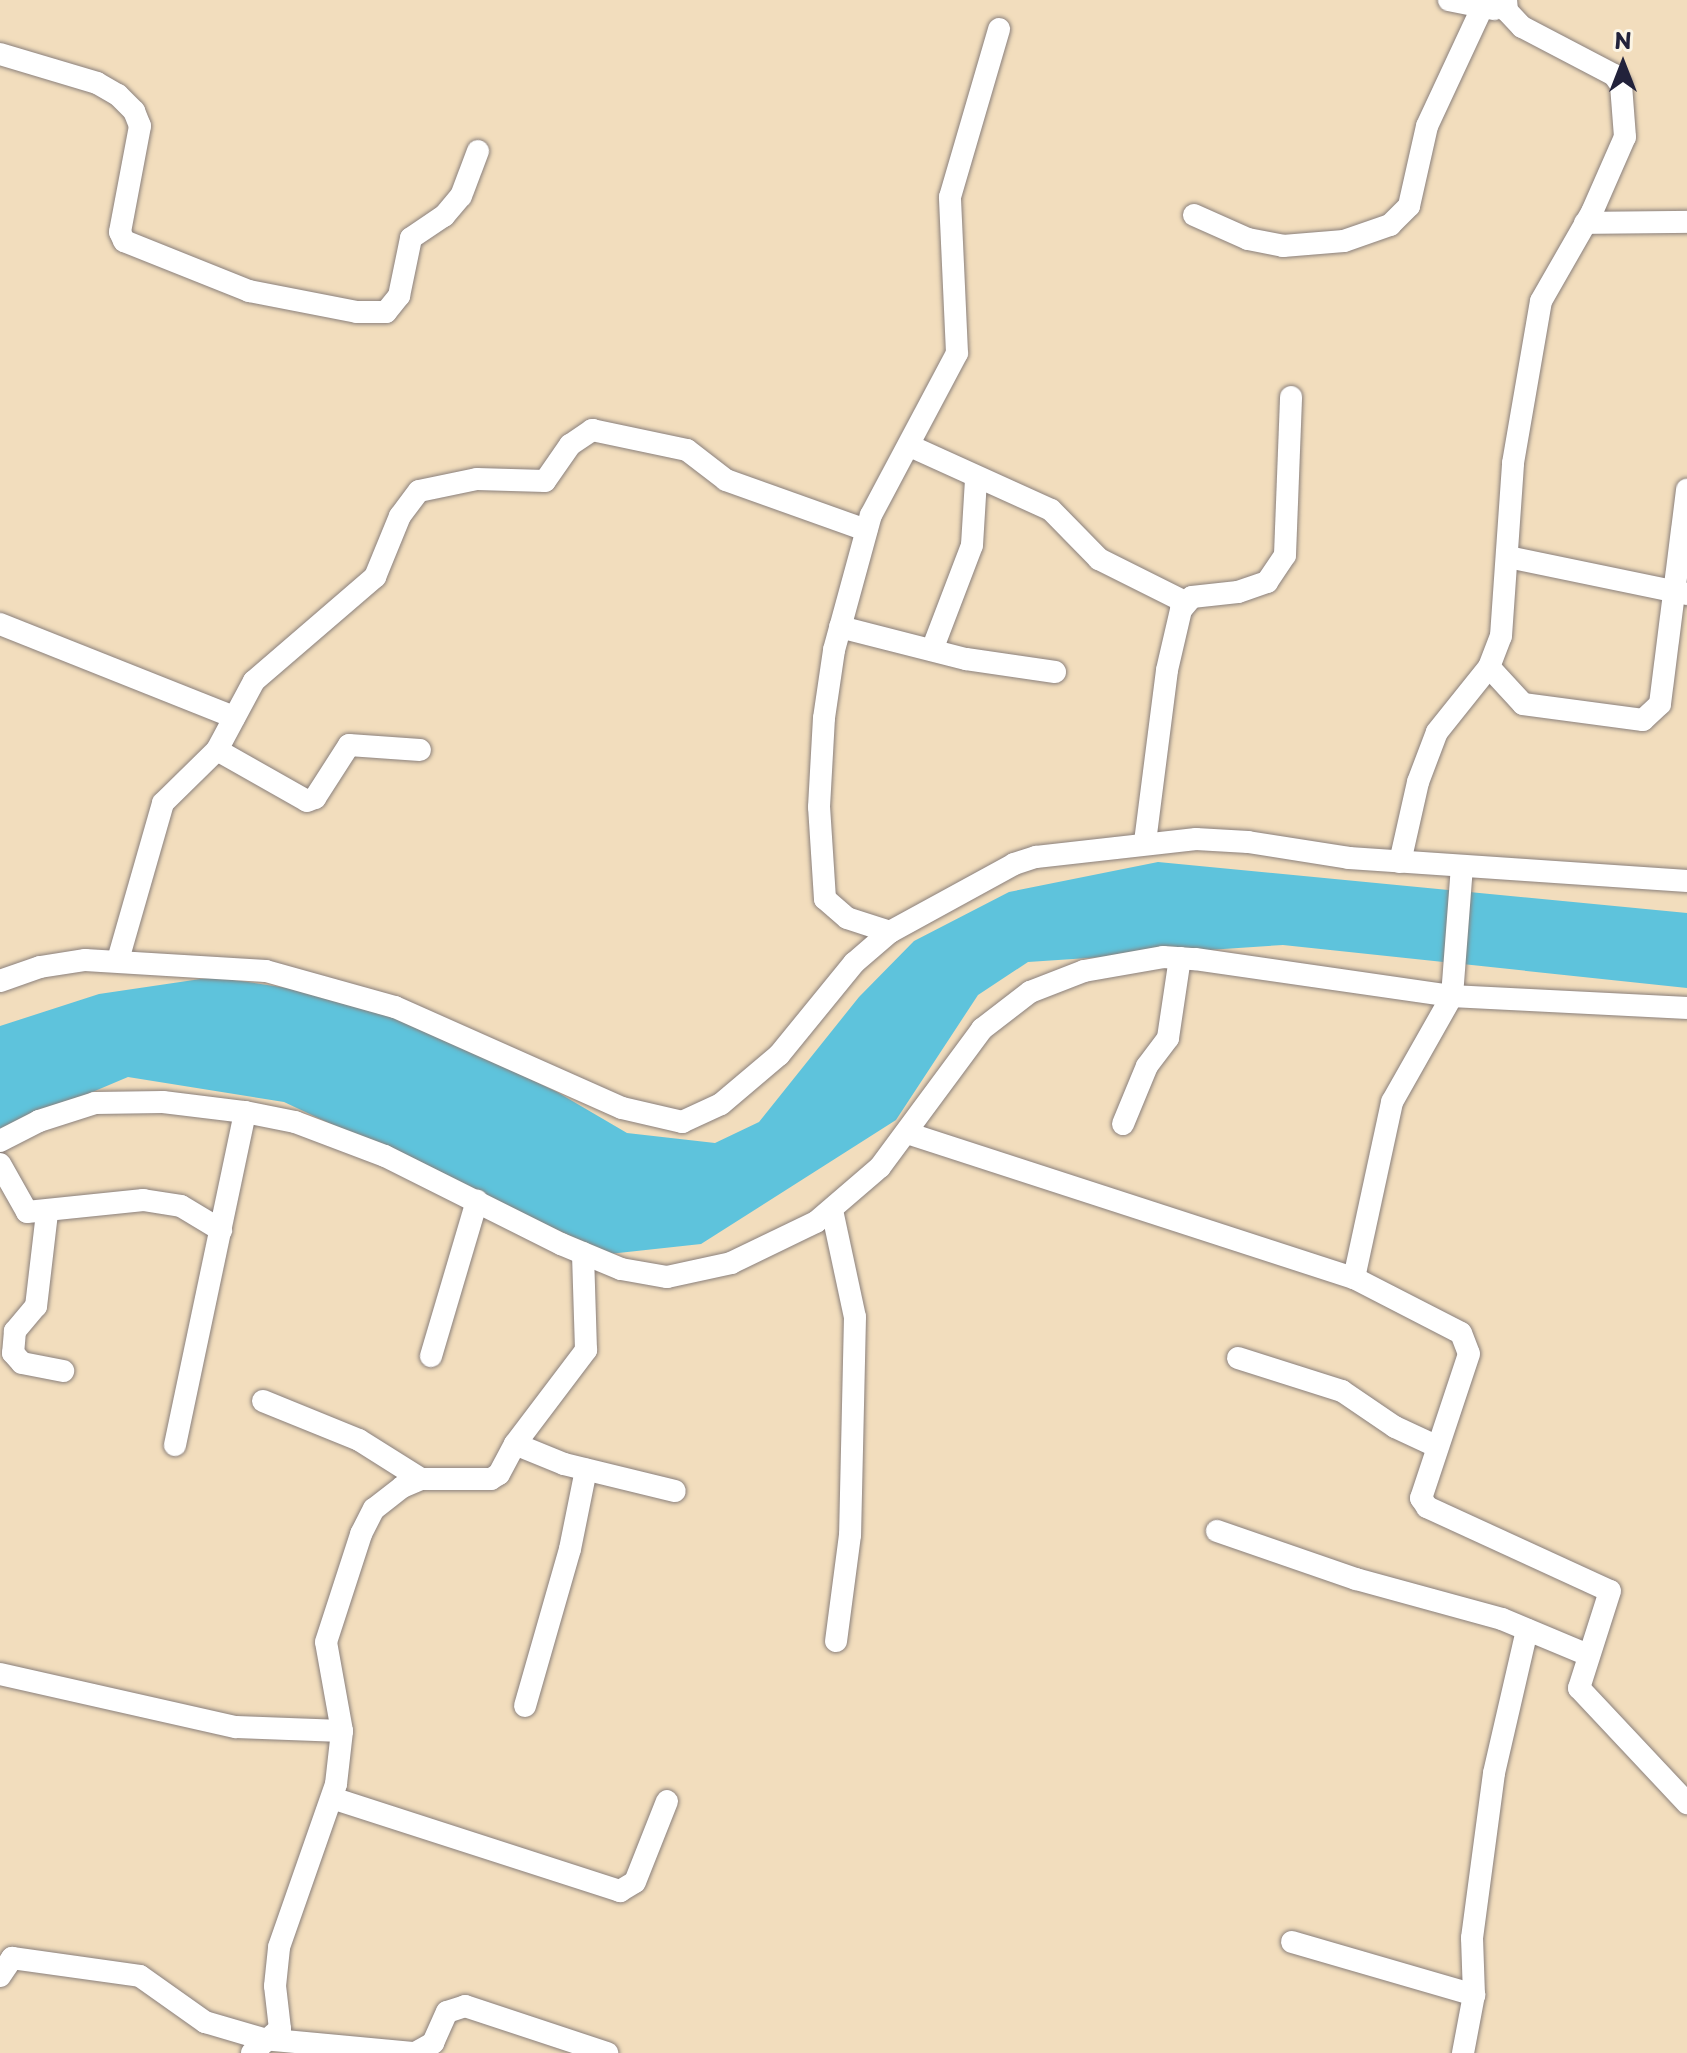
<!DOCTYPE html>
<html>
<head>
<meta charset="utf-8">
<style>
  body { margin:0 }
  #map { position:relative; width:1687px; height:2053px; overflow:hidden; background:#f2ddbd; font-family:"Playpen Sans",sans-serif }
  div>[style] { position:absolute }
  .water>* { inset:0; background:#5ec3dc }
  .roads { filter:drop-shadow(0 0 2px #8a807c) drop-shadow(0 0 2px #8a807c) }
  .street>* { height:22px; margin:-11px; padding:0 11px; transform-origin:11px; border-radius:11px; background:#fff }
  span { translate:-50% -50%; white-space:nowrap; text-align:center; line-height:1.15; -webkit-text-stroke:8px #fcf5e5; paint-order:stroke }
  .north { position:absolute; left:1583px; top:24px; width:80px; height:80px; -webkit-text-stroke:6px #fcf5e5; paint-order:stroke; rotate:0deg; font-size:22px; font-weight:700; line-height:32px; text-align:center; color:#22223b }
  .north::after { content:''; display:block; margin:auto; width:28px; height:36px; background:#22223b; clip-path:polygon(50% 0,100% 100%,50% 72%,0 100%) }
</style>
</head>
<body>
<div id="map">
  <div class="water">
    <i style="clip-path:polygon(1158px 862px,1687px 913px,1687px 988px,1283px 945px,1028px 962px,978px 995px,896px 1120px,701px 1244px,609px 1254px,284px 1102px,128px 1077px,0 1131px,0 1026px,99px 994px,214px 977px,367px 1000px,557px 1092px,627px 1133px,715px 1143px,759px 1122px,859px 997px,914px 941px,1009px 892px)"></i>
  </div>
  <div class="roads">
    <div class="street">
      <i style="left:1449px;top:0;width:46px;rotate:11.3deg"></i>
      <i style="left:0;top:54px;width:101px;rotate:16.6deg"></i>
      <i style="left:97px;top:83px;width:24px;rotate:30deg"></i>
      <i style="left:118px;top:95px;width:23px;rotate:45deg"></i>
      <i style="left:134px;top:111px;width:16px;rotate:68deg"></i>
      <i style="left:140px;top:126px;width:108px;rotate:100.7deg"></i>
      <i style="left:120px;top:232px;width:10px;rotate:66deg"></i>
      <i style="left:124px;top:241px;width:135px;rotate:21.8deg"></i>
      <i style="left:249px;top:291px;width:110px;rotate:11deg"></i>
      <i style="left:357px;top:312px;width:29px"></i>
      <i style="left:386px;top:312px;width:21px;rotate:-51deg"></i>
      <i style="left:399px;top:296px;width:59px;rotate:-78.3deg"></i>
      <i style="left:411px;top:238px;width:40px;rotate:-34deg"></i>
      <i style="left:444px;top:216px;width:26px;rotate:-50deg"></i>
      <i style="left:461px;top:196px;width:48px;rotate:-69.3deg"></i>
      <i style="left:1194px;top:215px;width:59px;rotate:24deg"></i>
      <i style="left:1248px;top:239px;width:36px;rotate:11deg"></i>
      <i style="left:1283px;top:246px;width:61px;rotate:-4.7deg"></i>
      <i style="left:1344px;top:241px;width:49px;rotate:-19.2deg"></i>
      <i style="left:1390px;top:225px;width:27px;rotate:-45deg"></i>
      <i style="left:1409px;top:206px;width:82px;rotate:-77.3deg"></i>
      <i style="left:1427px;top:126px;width:130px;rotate:-65deg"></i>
      <i style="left:1585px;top:223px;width:102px;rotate:-0.6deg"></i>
      <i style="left:910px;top:446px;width:155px;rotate:24.4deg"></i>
      <i style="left:1051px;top:510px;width:69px;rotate:45.6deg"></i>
      <i style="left:1099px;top:559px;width:96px;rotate:26.6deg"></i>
      <i style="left:1508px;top:557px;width:183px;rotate:11.7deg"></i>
      <i style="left:0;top:624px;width:252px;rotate:21.7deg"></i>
      <i style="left:840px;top:627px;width:130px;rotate:14.3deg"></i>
      <i style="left:966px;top:659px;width:90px;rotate:8.3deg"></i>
      <i style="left:932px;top:650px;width:112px;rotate:-69.1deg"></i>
      <i style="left:972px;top:545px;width:66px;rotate:-86.5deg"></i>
      <i style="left:1489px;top:667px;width:50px;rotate:47.4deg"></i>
      <i style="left:1523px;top:704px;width:121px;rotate:7.6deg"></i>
      <i style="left:1643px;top:720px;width:23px;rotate:-43deg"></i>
      <i style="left:1660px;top:704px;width:216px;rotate:-82.8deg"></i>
      <i style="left:217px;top:750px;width:103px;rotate:29.5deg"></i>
      <i style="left:307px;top:801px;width:9px;rotate:-21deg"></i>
      <i style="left:315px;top:798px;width:63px;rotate:-57.3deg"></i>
      <i style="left:349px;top:745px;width:71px;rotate:4deg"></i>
      <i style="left:1145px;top:842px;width:173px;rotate:-82.7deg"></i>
      <i style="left:1167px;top:670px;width:62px;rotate:-76.9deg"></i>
      <i style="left:1181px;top:610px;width:17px;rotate:-50deg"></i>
      <i style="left:1192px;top:597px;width:46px;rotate:-6.2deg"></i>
      <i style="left:1238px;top:592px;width:31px;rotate:-19deg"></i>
      <i style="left:1267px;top:582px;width:32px;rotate:-56deg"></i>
      <i style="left:1285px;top:555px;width:158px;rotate:-87.8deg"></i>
      <i style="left:1400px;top:862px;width:82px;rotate:-77.3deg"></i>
      <i style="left:1418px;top:782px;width:53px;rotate:-69.2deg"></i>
      <i style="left:1437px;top:732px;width:83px;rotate:-51.3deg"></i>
      <i style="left:1489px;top:667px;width:33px;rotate:-69deg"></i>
      <i style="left:1501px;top:636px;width:173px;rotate:-86deg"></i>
      <i style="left:1513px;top:463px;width:164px;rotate:-80.2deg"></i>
      <i style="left:1541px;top:301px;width:103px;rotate:-60.2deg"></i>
      <i style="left:1592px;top:212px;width:82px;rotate:-66.3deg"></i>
      <i style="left:1625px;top:137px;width:52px;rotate:-94.4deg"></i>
      <i style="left:1621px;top:85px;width:12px;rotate:-125deg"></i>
      <i style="left:1614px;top:75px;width:104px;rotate:-152.4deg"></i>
      <i style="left:1522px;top:27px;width:22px;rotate:-133deg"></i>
      <i style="left:1507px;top:11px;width:11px;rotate:-95deg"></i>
      <i style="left:890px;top:932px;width:45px;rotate:-162deg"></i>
      <i style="left:847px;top:918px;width:29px;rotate:-139deg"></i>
      <i style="left:825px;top:899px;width:92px;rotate:-93.7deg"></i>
      <i style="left:819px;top:807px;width:89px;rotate:-86.8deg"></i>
      <i style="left:824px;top:718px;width:69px;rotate:-81.6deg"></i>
      <i style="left:834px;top:650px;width:140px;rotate:-74.7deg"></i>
      <i style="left:871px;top:515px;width:183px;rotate:-62deg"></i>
      <i style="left:957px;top:353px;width:156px;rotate:-92.6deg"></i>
      <i style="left:950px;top:197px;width:175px;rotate:-73.7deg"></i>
      <i style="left:118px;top:960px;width:163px;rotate:-74deg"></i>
      <i style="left:163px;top:803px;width:76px;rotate:-44.5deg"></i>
      <i style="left:217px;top:750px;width:78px;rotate:-61.8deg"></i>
      <i style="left:254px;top:681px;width:160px;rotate:-40.7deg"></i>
      <i style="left:375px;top:577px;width:66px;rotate:-67.7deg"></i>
      <i style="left:400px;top:516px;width:31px;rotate:-53deg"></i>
      <i style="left:419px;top:491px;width:59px;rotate:-11.7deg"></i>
      <i style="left:477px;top:479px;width:68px;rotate:1.7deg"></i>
      <i style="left:545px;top:481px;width:44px;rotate:-55.2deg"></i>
      <i style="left:570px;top:445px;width:27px;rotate:-34deg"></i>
      <i style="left:592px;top:430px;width:97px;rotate:11.9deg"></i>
      <i style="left:687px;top:450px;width:49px;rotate:37.6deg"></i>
      <i style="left:726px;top:480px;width:149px;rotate:19.7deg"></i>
      <i style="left:0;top:981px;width:42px;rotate:-19.3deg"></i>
      <i style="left:40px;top:967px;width:46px;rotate:-8.8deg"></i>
      <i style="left:85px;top:960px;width:181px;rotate:3.5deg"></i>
      <i style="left:266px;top:971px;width:134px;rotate:15.6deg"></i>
      <i style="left:395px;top:1007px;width:248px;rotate:24deg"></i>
      <i style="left:622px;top:1108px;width:62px;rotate:13.1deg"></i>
      <i style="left:682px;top:1122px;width:43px;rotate:-24.8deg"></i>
      <i style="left:721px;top:1104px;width:76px;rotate:-40.2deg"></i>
      <i style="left:779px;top:1055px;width:119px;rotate:-50.8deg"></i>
      <i style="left:854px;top:963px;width:48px;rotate:-40.7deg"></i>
      <i style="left:890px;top:932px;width:141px;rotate:-28.7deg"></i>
      <i style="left:1014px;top:864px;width:23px;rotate:-18deg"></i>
      <i style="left:1036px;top:857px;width:161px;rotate:-6.4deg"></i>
      <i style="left:1196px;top:839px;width:52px;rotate:3.3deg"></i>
      <i style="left:1248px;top:842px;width:102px;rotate:9deg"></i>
      <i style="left:1349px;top:858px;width:339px;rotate:3.9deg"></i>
      <i style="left:1123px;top:1124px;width:63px;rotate:-67.5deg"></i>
      <i style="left:1147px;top:1066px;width:35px;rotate:-53deg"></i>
      <i style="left:1168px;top:1038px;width:81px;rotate:-81.5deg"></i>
      <i style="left:907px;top:1133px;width:470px;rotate:18deg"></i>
      <i style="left:1354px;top:1278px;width:120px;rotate:27.2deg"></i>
      <i style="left:1461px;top:1333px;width:22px;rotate:69deg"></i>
      <i style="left:1469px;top:1354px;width:152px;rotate:108.4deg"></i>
      <i style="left:1421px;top:1498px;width:11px;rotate:56deg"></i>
      <i style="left:1427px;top:1507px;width:201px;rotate:24.7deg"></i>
      <i style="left:1610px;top:1591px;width:102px;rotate:107.7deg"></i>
      <i style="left:1579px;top:1688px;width:158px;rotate:46.8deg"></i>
      <i style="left:0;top:1141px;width:44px;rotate:-27.1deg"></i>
      <i style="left:39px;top:1121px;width:59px;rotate:-17.8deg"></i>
      <i style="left:95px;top:1103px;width:68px;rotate:-0.8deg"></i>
      <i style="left:163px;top:1102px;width:83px;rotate:7deg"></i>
      <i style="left:245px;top:1112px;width:51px;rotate:11.3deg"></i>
      <i style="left:295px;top:1122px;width:96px;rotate:20.7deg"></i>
      <i style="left:385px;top:1156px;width:197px;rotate:26.6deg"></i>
      <i style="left:561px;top:1244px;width:65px;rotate:22.6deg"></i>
      <i style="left:621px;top:1269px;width:47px;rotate:9.9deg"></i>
      <i style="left:667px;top:1277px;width:66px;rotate:-12.3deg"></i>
      <i style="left:731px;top:1263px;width:94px;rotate:-25.8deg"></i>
      <i style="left:816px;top:1222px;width:84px;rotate:-40.7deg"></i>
      <i style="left:880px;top:1167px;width:172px;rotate:-53.5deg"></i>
      <i style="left:982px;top:1029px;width:61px;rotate:-37.6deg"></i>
      <i style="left:1030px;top:992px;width:58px;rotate:-21.3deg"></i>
      <i style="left:1084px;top:971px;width:80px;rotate:-10deg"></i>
      <i style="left:1163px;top:957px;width:32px;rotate:4deg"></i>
      <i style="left:1195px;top:959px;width:260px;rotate:8.2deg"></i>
      <i style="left:1452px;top:996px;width:235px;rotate:2.9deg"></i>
      <i style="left:0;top:1164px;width:55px;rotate:60.6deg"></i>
      <i style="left:27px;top:1212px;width:117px;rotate:-5.9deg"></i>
      <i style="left:143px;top:1200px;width:38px;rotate:9deg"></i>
      <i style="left:181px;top:1206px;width:47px;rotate:31deg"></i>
      <i style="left:832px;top:1210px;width:109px;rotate:77.9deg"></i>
      <i style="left:855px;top:1317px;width:218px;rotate:91.3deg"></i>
      <i style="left:850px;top:1535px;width:107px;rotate:97.5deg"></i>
      <i style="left:47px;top:1213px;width:94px;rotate:96.7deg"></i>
      <i style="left:36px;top:1306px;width:33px;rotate:130deg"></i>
      <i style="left:15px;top:1331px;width:22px;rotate:95deg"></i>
      <i style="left:13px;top:1353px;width:13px;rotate:48deg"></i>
      <i style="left:22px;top:1363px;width:42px;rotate:11deg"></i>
      <i style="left:1354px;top:1278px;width:180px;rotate:-77.8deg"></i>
      <i style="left:1392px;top:1102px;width:122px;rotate:-60.5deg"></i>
      <i style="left:1452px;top:996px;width:130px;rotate:-85.6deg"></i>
      <i style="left:431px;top:1356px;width:162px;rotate:-73.5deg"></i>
      <i style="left:1238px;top:1358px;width:109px;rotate:17.6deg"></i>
      <i style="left:1342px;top:1391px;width:64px;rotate:34.2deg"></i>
      <i style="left:1395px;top:1427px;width:45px;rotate:24.9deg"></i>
      <i style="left:263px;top:1401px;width:104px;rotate:22.1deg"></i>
      <i style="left:359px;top:1440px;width:73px;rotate:32.2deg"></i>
      <i style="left:515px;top:1444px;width:53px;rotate:22.2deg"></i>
      <i style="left:564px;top:1464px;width:114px;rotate:13.7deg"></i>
      <i style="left:175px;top:1445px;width:340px;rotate:-78.1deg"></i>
      <i style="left:1217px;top:1531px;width:147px;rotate:19.1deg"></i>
      <i style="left:1356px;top:1579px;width:151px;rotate:15.3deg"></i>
      <i style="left:1502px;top:1619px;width:93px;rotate:22.7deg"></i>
      <i style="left:0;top:1674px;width:242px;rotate:12.7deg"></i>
      <i style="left:236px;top:1727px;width:106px;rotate:2.2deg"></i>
      <i style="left:525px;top:1706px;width:163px;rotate:-74deg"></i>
      <i style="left:570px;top:1549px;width:81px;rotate:-78.6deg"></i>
      <i style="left:332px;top:1798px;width:303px;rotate:17.9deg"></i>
      <i style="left:620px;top:1891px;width:17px;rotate:-31deg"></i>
      <i style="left:635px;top:1882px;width:87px;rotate:-68.4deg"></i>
      <i style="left:1292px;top:1942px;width:190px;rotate:16.2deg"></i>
      <i style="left:0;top:1976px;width:22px;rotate:-56deg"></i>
      <i style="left:12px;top:1958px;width:129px;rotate:8deg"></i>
      <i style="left:140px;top:1976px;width:80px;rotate:35.3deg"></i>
      <i style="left:205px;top:2022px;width:60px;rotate:16.3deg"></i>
      <i style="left:263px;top:2039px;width:153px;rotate:5.3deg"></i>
      <i style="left:415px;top:2053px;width:21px;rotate:-29deg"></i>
      <i style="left:433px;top:2043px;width:34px;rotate:-66deg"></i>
      <i style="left:447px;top:2012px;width:19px;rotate:-18deg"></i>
      <i style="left:465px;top:2006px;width:150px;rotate:18.3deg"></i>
      <i style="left:252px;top:2053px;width:37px;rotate:-41deg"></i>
      <i style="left:280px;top:2029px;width:43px;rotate:-96.6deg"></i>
      <i style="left:275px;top:1986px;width:39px;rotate:-84deg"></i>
      <i style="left:279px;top:1947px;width:173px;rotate:-70.7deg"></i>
      <i style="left:336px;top:1784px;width:53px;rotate:-83.5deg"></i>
      <i style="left:342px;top:1731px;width:90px;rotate:-100.2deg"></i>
      <i style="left:326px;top:1642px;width:114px;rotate:-72deg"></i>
      <i style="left:361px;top:1534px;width:28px;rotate:-63deg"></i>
      <i style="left:374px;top:1509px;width:36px;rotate:-38deg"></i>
      <i style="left:402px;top:1487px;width:21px;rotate:-23deg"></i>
      <i style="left:421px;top:1479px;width:70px"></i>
      <i style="left:491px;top:1479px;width:9px;rotate:-32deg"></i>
      <i style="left:499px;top:1474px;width:34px;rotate:-62deg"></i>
      <i style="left:515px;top:1444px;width:118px;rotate:-52.9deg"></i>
      <i style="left:586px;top:1350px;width:97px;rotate:-91.8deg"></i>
      <i style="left:1463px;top:2053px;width:59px;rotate:-79.3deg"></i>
      <i style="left:1474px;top:1995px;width:57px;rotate:-92deg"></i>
      <i style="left:1472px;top:1938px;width:166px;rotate:-82.4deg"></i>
      <i style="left:1494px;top:1773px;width:147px;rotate:-77deg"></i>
    </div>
  </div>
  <div class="north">N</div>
</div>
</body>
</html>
